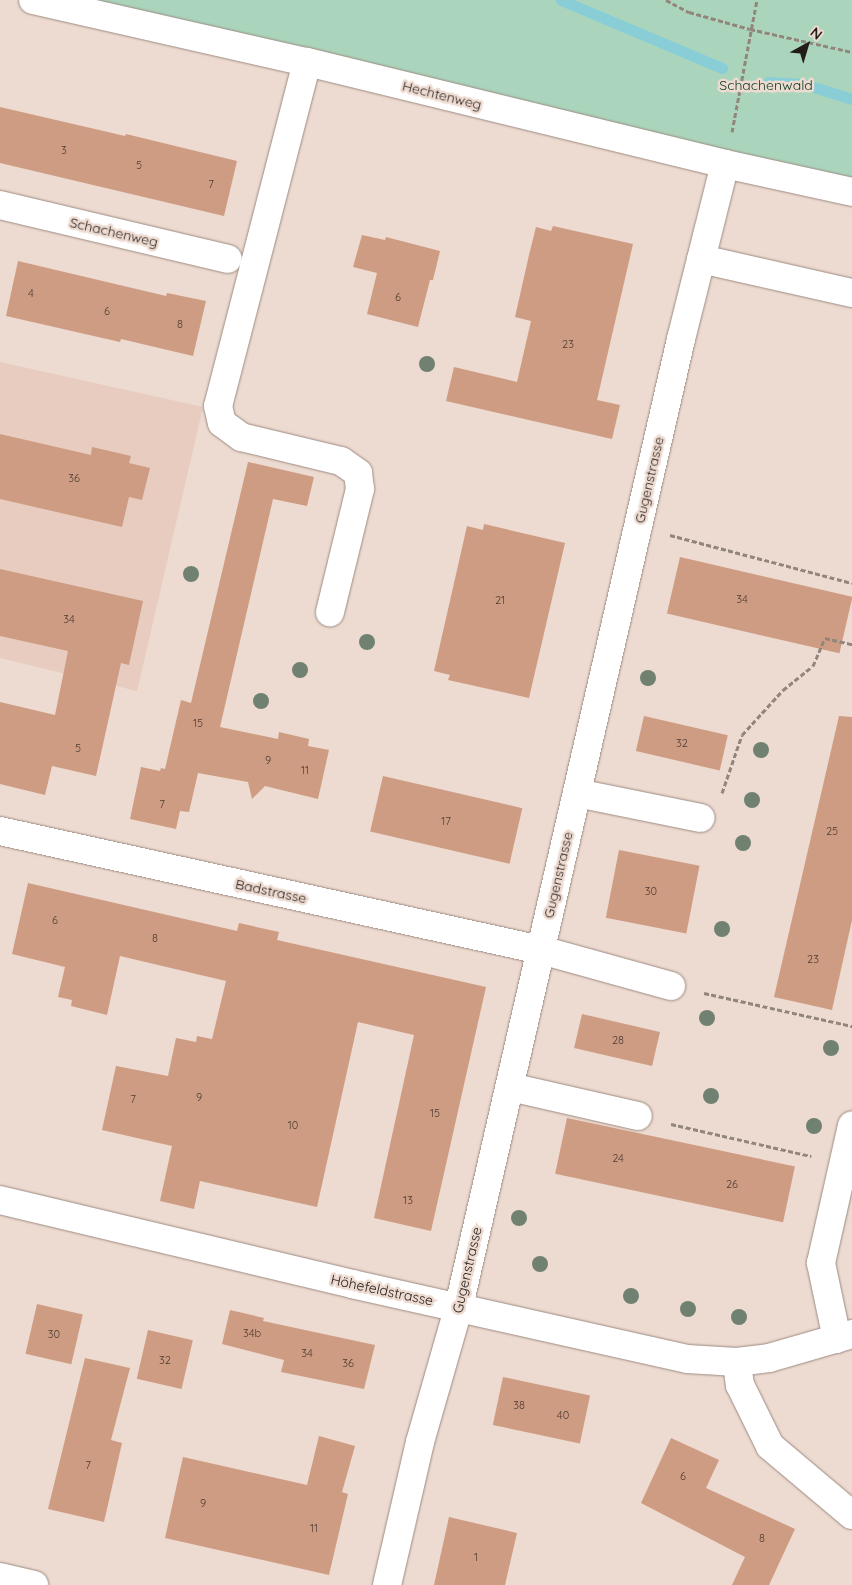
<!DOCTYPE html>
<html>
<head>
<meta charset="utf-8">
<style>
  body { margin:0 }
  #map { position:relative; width:852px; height:1585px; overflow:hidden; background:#eddad0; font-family:Quicksand,sans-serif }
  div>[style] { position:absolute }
  .built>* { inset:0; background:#e7ccbf }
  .green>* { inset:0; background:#aad5bc }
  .stream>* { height:11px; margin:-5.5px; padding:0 5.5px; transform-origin:5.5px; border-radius:5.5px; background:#89ced7 }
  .building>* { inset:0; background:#ce9c82; transform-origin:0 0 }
  .path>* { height:3px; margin-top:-1.5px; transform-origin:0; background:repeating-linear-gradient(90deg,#92857e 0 5px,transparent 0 7.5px) }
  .roads { filter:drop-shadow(0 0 1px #9d8b82) drop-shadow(0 0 1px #9d8b82) }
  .minor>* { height:28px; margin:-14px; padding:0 14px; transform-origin:14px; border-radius:14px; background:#fff }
  .trees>* { width:16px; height:16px; margin:-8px; border-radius:50%; background:#718171 }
  span { translate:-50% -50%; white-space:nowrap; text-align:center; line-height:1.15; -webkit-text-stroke:5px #eddad0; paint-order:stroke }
  .number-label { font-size:11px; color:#4e3c33 }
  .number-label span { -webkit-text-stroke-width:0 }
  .park-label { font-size:14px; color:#0c3823 }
  .street-label { font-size:14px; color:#231c19 }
  .north { position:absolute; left:782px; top:20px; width:50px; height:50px; -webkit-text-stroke:4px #eddad0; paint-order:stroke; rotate:39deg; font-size:14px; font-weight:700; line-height:20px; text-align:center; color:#231c19 }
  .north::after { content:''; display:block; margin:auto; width:18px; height:22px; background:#231c19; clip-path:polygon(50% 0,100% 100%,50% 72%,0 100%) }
</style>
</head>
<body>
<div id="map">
  <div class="built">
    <i style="clip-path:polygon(0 362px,203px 407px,137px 691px,0 658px)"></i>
  </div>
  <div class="green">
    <i style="clip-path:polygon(33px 0,852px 0,852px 192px)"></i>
  </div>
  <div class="stream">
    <i style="left:561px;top:0;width:175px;rotate:22.9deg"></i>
    <i style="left:768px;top:82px;width:36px;rotate:3deg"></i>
    <i style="left:804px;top:84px;width:50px;rotate:17.4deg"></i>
  </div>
  <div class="building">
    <i style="clip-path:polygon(0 107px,125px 136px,126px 134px,237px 161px,224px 216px,0 163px)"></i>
    <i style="clip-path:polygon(553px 226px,633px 244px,597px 400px,620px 405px,612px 439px,446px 401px,454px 367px,517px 382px,531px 321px,515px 317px,529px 255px,536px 227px,551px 231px)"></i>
    <i style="clip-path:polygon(362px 235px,385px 240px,386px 237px,440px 251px,433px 280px,430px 280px,418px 327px,367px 314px,377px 273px,353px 267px)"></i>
    <i style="clip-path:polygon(18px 261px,166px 296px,167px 293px,206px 301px,193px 356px,121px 339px,120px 342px,6px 316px)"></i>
    <i style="clip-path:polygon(0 434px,91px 455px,92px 447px,131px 456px,129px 463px,150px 468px,142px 500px,129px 497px,122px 527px,0 499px)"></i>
    <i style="clip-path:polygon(248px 462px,314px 477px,307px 506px,273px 499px,220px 727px,278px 739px,279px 732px,309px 739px,308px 746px,329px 750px,318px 799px,265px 786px,252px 799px,248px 782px,198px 773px,189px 812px,180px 811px,176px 829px,130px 819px,141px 767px,160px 771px,161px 768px,165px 769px,181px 700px,191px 703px)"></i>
    <i style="clip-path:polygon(484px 524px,565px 543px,529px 698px,448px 680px,450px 675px,434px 671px,467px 526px,483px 530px)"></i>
    <i style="left:680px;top:557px;width:177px;height:58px;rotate:13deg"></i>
    <i style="clip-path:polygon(0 569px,143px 601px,129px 665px,121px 663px,96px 776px,52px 766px,45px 795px,0 784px,0 702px,55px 715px,68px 651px,0 636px)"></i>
    <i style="left:644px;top:716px;width:86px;height:36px;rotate:13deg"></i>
    <i style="clip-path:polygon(839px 716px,852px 717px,852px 920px,832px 1010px,774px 997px)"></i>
    <i style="left:383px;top:776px;width:143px;height:57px;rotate:13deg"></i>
    <i style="left:619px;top:850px;width:82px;height:69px;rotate:11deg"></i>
    <i style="clip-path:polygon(28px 883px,237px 931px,239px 923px,279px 932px,277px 940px,486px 987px,431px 1231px,374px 1218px,414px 1035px,358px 1022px,317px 1207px,200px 1181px,194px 1209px,160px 1201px,172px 1146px,102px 1130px,116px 1066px,168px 1076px,176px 1038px,196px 1042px,197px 1036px,212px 1039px,226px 981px,120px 956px,107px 1015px,71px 1006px,72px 1000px,58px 997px,65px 967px,12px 954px)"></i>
    <i style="left:582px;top:1014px;width:80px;height:35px;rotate:13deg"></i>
    <i style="left:567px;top:1118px;width:233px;height:57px;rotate:12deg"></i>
    <i style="left:37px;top:1304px;width:47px;height:51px;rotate:13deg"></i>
    <i style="clip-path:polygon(230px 1310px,264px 1318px,263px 1321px,375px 1345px,364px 1389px,281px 1372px,284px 1360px,222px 1344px)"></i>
    <i style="left:148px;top:1330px;width:46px;height:50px;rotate:13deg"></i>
    <i style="clip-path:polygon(85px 1358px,130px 1368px,111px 1440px,122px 1443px,104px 1522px,48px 1509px)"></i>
    <i style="left:503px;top:1377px;width:89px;height:49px;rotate:12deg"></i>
    <i style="clip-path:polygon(319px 1436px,355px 1446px,342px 1492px,348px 1494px,329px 1575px,165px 1538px,183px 1457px,307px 1485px)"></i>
    <i style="clip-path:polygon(671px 1438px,719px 1460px,706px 1488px,795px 1529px,769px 1585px,732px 1585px,745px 1557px,641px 1503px)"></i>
    <i style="clip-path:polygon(449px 1517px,517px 1533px,505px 1585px,434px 1585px)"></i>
  </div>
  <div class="path">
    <i style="left:666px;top:0;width:26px;rotate:28deg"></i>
    <i style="left:689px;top:12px;width:63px;rotate:15.6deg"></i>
    <i style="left:750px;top:29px;width:105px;rotate:12.7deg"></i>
    <i style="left:732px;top:132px;width:134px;rotate:-79.3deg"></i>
    <i style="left:670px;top:535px;width:188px;rotate:14.8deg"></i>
    <i style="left:722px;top:793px;width:61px;rotate:-71deg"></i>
    <i style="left:742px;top:735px;width:61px;rotate:-47.7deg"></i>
    <i style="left:783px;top:690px;width:38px;rotate:-39deg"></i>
    <i style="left:813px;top:666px;width:30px;rotate:-67deg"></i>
    <i style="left:825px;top:638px;width:28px;rotate:13deg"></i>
    <i style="left:704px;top:993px;width:152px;rotate:12.6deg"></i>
    <i style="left:671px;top:1124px;width:144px;rotate:12.9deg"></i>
  </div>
  <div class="roads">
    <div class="minor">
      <i style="left:33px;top:0;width:281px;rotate:12.8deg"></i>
      <i style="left:307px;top:62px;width:430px;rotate:13.7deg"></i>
      <i style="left:725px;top:164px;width:130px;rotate:12.4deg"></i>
      <i style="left:307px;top:62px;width:355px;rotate:104.5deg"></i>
      <i style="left:218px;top:406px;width:17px;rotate:77deg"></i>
      <i style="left:222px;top:423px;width:24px;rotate:36deg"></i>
      <i style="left:241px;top:437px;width:103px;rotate:13.5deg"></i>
      <i style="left:341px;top:461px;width:21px;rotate:35deg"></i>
      <i style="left:358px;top:473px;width:16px;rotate:83deg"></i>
      <i style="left:360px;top:489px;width:127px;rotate:103.7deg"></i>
      <i style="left:0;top:205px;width:234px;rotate:13.3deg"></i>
      <i style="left:701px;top:259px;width:155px;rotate:12.7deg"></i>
      <i style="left:577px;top:793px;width:126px;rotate:11.4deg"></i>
      <i style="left:0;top:831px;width:554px;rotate:12.41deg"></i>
      <i style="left:541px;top:950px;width:135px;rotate:15.5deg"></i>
      <i style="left:510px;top:1087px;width:131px;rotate:12.8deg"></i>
      <i style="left:0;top:1200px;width:362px;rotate:13.4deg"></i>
      <i style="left:352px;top:1284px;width:343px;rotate:12.6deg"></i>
      <i style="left:687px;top:1359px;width:50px;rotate:3.4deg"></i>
      <i style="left:737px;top:1362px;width:32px;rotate:-7deg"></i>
      <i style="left:769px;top:1358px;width:86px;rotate:-16.1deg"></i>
      <i style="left:837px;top:1339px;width:78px;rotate:-101.9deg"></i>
      <i style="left:821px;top:1263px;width:141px;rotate:-77.3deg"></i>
      <i style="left:737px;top:1362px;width:23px;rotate:83deg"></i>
      <i style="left:740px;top:1385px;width:68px;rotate:63.8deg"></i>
      <i style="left:770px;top:1446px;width:107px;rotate:40.1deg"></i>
      <i style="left:0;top:1577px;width:35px;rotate:13deg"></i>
      <i style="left:387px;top:1585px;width:147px;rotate:-77deg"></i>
      <i style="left:420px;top:1442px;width:141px;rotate:-74deg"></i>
      <i style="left:459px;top:1306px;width:992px;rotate:-77.07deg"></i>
      <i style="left:681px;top:339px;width:180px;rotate:-75.9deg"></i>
    </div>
  </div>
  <div class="trees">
    <i style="left:427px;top:364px"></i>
    <i style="left:191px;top:574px"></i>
    <i style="left:367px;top:642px"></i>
    <i style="left:300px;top:670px"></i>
    <i style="left:648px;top:678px"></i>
    <i style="left:261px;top:701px"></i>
    <i style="left:761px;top:750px"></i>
    <i style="left:752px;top:800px"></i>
    <i style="left:743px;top:843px"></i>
    <i style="left:722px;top:929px"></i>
    <i style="left:707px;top:1018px"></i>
    <i style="left:831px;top:1048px"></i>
    <i style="left:711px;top:1096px"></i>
    <i style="left:814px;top:1126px"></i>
    <i style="left:519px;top:1218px"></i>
    <i style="left:540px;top:1264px"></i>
    <i style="left:631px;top:1296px"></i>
    <i style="left:688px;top:1309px"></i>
    <i style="left:739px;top:1317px"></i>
  </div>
  <div class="number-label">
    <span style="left:64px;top:150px">3</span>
    <span style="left:139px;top:165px">5</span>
    <span style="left:211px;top:184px">7</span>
    <span style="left:31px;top:293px">4</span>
    <span style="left:398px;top:297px">6</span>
    <span style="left:107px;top:311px">6</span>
    <span style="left:180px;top:324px">8</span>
    <span style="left:568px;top:344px">23</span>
    <span style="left:74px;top:478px">36</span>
    <span style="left:742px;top:599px">34</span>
    <span style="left:500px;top:600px">21</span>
    <span style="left:69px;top:619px">34</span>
    <span style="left:198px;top:723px">15</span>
    <span style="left:682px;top:743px">32</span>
    <span style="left:78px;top:748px">5</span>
    <span style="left:268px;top:760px">9</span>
    <span style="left:305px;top:770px">11</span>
    <span style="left:162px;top:804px">7</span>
    <span style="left:446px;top:821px">17</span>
    <span style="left:832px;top:831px">25</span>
    <span style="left:651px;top:891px">30</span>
    <span style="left:55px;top:920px">6</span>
    <span style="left:155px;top:938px">8</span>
    <span style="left:813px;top:959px">23</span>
    <span style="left:618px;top:1040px">28</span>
    <span style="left:199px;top:1097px">9</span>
    <span style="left:133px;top:1099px">7</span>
    <span style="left:435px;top:1113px">15</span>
    <span style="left:293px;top:1125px">10</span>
    <span style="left:618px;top:1158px">24</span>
    <span style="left:732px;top:1184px">26</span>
    <span style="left:408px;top:1200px">13</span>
    <span style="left:252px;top:1333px">34b</span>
    <span style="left:54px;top:1334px">30</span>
    <span style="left:307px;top:1353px">34</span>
    <span style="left:165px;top:1360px">32</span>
    <span style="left:348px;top:1363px">36</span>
    <span style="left:519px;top:1405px">38</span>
    <span style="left:563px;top:1415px">40</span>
    <span style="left:88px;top:1465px">7</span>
    <span style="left:683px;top:1476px">6</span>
    <span style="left:203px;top:1503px">9</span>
    <span style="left:314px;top:1528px">11</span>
    <span style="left:762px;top:1538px">8</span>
    <span style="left:476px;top:1557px">1</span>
  </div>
  <div class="park-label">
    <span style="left:766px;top:85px">Schachenwald</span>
  </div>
  <div class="street-label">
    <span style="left:442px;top:95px;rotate:14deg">Hechtenweg</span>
    <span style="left:114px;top:232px;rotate:13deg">Schachenweg</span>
    <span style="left:649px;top:480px;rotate:-77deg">Gugenstrasse</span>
    <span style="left:558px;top:875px;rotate:-77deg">Gugenstrasse</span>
    <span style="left:271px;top:891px;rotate:12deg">Badstrasse</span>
    <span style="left:467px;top:1270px;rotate:-77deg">Gugenstrasse</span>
    <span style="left:382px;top:1290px;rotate:12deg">Höhefeldstrasse</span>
  </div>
  <div class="north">N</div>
</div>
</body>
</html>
